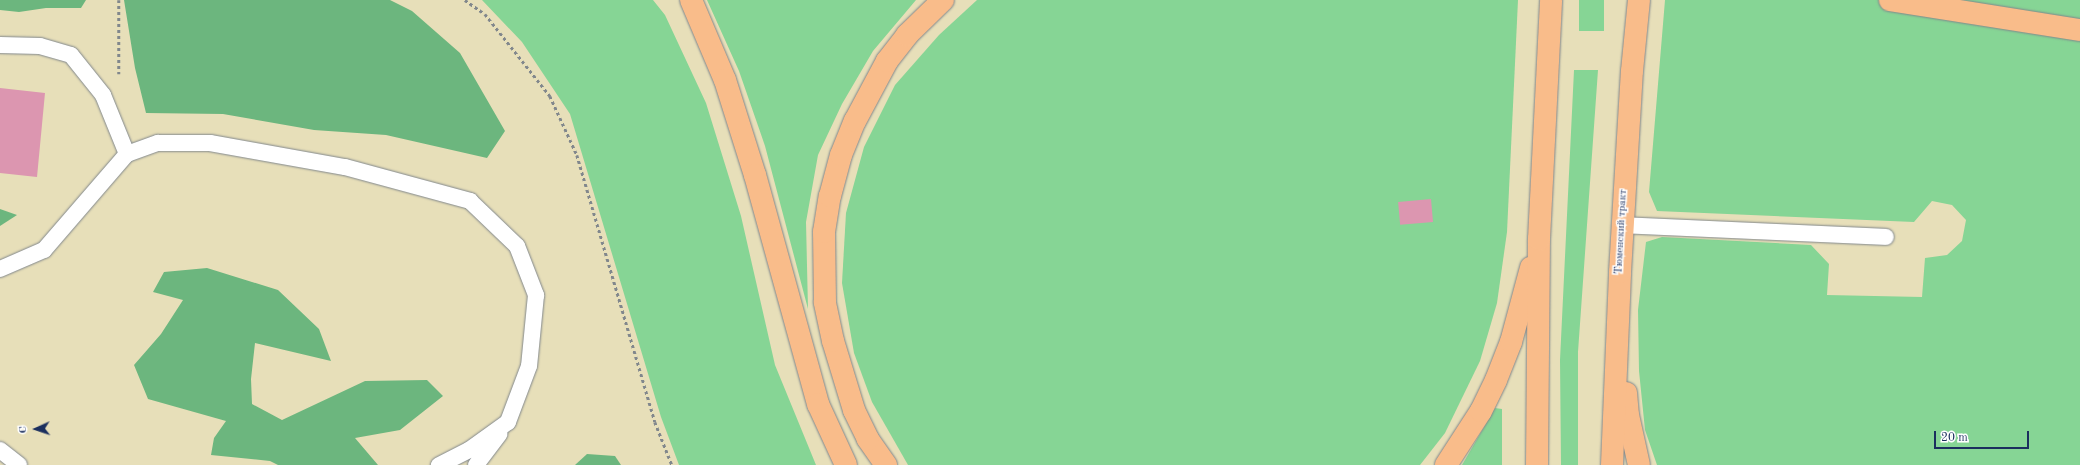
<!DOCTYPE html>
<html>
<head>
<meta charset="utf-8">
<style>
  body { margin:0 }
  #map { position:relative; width:2080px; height:465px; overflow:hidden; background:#e7dfb9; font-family:"Old Standard TT",serif }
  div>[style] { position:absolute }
  .green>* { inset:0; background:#86d595; transform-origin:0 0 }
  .forest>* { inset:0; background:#6cb67e }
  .building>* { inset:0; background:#dc96b0; transform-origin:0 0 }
  .path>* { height:2.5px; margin-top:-1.25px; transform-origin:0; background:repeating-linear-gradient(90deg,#81878c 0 3px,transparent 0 6px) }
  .roads { filter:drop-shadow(0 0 1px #81878c) drop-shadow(0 0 1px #81878c) }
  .service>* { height:16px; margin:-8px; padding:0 8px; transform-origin:8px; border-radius:8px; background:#fff }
  .primary>* { height:22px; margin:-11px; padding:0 11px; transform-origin:11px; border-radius:11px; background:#f9bc8a }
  span { translate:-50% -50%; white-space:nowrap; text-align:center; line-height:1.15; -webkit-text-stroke:3px #fff; paint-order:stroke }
  .street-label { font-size:11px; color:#1b2f5e }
  .north { position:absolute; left:16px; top:409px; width:40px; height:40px; -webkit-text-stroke:3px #fff; paint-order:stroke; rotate:267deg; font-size:11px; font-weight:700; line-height:16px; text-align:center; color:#1b2f5e }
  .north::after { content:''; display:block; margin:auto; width:14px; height:18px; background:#1b2f5e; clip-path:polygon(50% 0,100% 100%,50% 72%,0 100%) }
  .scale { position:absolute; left:1934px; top:431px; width:95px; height:18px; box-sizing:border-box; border:2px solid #1b2f5e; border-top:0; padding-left:5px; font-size:12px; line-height:14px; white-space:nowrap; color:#1b2f5e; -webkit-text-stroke:3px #fff; paint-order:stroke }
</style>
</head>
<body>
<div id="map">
  <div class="green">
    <i style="clip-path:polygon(482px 0,653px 0,665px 15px,706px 103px,741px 216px,775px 365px,816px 465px,679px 465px,661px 417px,570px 114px,522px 42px)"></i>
    <i style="clip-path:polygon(707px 0,916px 0,873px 51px,842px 104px,818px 155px,806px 222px,808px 309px,765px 146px,739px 71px)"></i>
    <i style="clip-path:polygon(977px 0,1518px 0,1507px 232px,1497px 303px,1480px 361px,1445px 433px,1420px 465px,908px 465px,872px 402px,854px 353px,842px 283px,846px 213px,864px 147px,895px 85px,939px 35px)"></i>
    <i style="left:1579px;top:0;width:25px;height:31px"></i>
    <i style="clip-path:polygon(1665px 0,2080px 0,2080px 465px,1657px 465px,1645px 430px,1639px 371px,1638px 310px,1646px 242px,1662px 237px,1811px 245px,1829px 264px,1827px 295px,1922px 297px,1925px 258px,1947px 255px,1962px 241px,1966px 220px,1952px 205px,1932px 201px,1914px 222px,1657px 211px,1649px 192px)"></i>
    <i style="clip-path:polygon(1574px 70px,1598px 70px,1578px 352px,1578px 465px,1561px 465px,1560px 360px)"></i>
    <i style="clip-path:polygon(1495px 408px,1502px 409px,1502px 465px,1462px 465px)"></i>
  </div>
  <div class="forest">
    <i style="clip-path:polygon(0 0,86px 0,81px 8px,46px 8px,19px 12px,0 10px)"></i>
    <i style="clip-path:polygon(124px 0,390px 0,412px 11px,460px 53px,505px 131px,487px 158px,386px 135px,314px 130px,223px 114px,146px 113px,135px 68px)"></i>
    <i style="clip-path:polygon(0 209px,17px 215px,0 226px)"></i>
    <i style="clip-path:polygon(207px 268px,278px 290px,319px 329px,331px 361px,255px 343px,251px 379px,252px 404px,282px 420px,365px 381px,427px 380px,443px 396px,400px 430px,355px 438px,378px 465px,278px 465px,270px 461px,211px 455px,214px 438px,226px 421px,148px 399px,134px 365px,161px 334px,183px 300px,153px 292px,164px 272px)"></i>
    <i style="clip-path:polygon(587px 454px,615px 456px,621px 465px,575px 465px)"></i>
  </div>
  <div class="building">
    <i style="clip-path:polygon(0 88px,45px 93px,37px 177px,0 173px)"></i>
    <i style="left:1431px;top:199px;width:23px;height:33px;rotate:85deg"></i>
  </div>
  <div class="path">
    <i style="left:119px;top:0;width:74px;rotate:90deg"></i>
    <i style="left:465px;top:0;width:24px;rotate:35deg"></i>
    <i style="left:485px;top:14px;width:105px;rotate:51.6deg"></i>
    <i style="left:550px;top:96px;width:65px;rotate:65.4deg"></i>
    <i style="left:577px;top:155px;width:278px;rotate:73.7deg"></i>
    <i style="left:655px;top:422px;width:46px;rotate:68.4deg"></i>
  </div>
  <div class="roads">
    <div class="service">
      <i style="left:0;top:45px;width:40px;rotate:1.4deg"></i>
      <i style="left:40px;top:46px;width:32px;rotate:16deg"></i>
      <i style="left:71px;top:55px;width:51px;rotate:51.3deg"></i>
      <i style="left:103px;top:95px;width:64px;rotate:67.9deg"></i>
      <i style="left:1622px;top:225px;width:264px;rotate:2.6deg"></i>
      <i style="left:0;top:269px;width:48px;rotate:-23.4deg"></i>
      <i style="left:44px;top:250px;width:127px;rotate:-49.2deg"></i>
      <i style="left:127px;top:154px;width:33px;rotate:-20deg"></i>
      <i style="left:158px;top:143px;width:52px"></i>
      <i style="left:210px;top:143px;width:137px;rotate:10.1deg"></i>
      <i style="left:345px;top:167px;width:130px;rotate:15.2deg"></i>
      <i style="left:470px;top:201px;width:65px;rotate:43.8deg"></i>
      <i style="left:517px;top:246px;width:53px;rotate:68.8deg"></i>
      <i style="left:536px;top:295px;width:71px;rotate:95.6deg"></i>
      <i style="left:529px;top:366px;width:60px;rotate:110.6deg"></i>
      <i style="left:508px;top:422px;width:48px;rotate:144.3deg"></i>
      <i style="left:469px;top:450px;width:34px;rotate:153deg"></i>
      <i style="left:0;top:450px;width:24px;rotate:38deg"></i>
      <i style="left:476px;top:465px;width:39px;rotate:-53deg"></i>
    </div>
    <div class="primary">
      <i style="left:691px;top:0;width:87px;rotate:67deg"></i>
      <i style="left:725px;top:80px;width:100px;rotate:72.5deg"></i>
      <i style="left:755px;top:175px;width:238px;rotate:74.6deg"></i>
      <i style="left:818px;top:404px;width:67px;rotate:65.3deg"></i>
      <i style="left:1890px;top:0;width:192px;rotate:9deg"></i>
      <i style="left:1626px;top:393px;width:22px;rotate:85deg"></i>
      <i style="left:1628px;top:415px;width:51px;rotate:77.6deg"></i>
      <i style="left:886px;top:465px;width:32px;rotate:-125deg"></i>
      <i style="left:868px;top:439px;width:32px;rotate:-116deg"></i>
      <i style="left:854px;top:410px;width:72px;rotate:-106.9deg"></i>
      <i style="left:833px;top:341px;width:40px;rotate:-102deg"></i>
      <i style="left:825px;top:302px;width:70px;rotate:-90.8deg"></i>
      <i style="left:824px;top:232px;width:36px;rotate:-81deg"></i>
      <i style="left:830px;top:196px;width:42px;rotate:-75deg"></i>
      <i style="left:841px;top:155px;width:37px;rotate:-68deg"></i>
      <i style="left:855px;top:121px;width:68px;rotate:-61.9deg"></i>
      <i style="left:887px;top:61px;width:33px;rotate:-52deg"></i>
      <i style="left:907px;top:35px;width:50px;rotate:-44.2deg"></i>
      <i style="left:1446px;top:465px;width:64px;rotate:-57.1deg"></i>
      <i style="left:1481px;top:411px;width:34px;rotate:-64deg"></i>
      <i style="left:1496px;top:380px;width:41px;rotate:-68.5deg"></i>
      <i style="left:1511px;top:342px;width:77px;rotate:-74.9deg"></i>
      <i style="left:1537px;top:465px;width:226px;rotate:-89.5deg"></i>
      <i style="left:1539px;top:239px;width:239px;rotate:-87.1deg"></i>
      <i style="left:1612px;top:465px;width:193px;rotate:-87.6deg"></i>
      <i style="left:1620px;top:272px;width:201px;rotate:-86.6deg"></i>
      <i style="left:1632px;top:71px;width:71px;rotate:-84.4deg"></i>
    </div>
  </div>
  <div class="street-label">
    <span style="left:1622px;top:232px;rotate:-87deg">Тюменский тракт</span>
  </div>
  <div class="north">С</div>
  <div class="scale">20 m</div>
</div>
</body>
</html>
